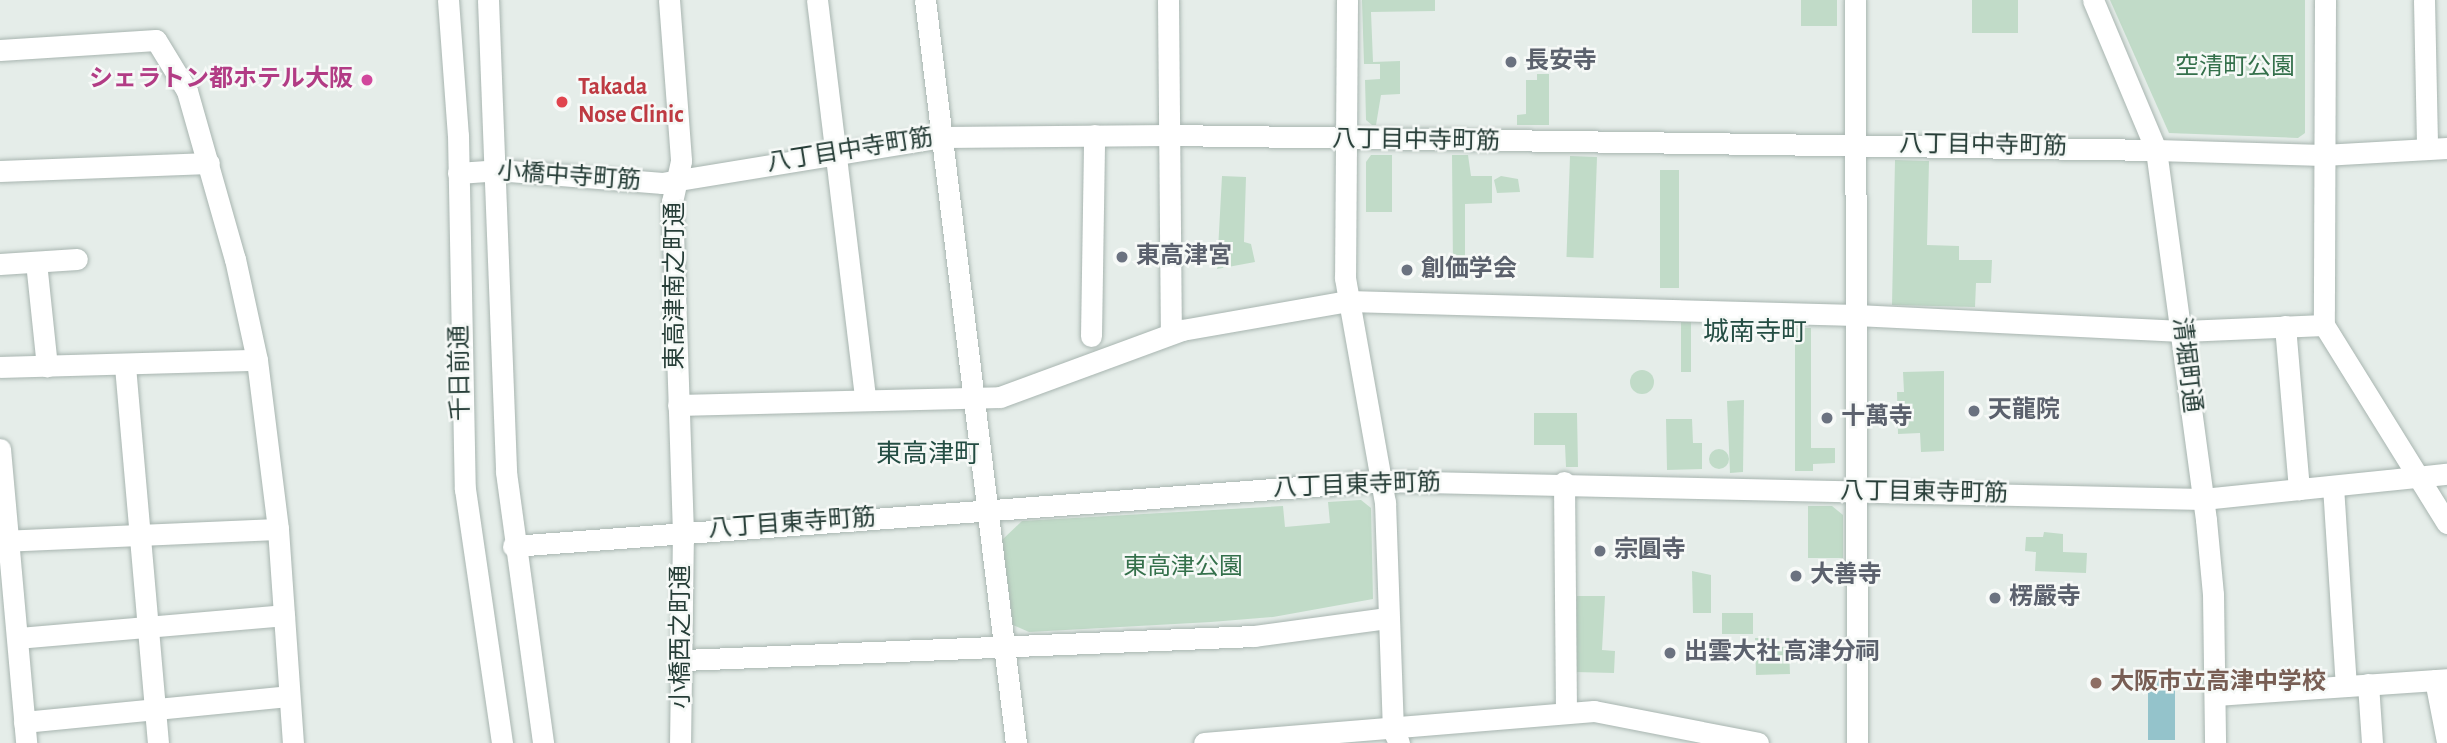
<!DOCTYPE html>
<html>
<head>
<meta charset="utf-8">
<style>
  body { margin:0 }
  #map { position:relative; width:2447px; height:743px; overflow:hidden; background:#e5ede9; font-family:"Alegreya Sans","Noto Sans JP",sans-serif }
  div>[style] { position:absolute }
  .green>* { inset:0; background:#c1dbc8; transform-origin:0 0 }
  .round { border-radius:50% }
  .water>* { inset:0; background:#94c3cb; transform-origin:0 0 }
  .roads { filter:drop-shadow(0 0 2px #a8b5b0) drop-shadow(0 0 2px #a8b5b0) }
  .street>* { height:21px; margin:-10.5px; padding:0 10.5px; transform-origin:10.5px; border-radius:10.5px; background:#fff }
  .secondary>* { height:21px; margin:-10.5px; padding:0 10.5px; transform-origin:10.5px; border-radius:10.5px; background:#fff }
  .dots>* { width:19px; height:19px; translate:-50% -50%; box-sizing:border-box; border:4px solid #f6f9f7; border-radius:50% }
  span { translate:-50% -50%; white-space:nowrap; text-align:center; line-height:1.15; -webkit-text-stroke:5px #f6f9f7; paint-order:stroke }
  .worship-label { font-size:24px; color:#5b616d; font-weight:700 }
  .left { translate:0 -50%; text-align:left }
  .park-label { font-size:24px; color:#34704b }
  .hotel-label { font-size:24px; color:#b23c85; font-weight:700 }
  .right { translate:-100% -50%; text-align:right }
  .health-label { font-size:24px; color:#be3a42; font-weight:700 }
  .street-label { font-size:24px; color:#263d37 }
  .education-label { font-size:24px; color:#785e54; font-weight:700 }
  .neighbourhood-label { font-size:26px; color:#244d43 }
</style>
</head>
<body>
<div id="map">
  <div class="green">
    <i style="clip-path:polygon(1362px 0,1435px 0,1435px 11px,1371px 12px,1373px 62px,1400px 61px,1400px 94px,1381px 95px,1376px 125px,1372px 125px,1366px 120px,1365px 80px,1380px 79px,1380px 64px,1364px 64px)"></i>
    <i style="left:1801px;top:0;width:36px;height:26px"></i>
    <i style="left:1972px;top:0;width:46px;height:33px"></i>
    <i style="clip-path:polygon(2110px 0,2305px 0,2305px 133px,2298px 138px,2169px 133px)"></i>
    <i style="clip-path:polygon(1537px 74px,1549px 74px,1549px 125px,1517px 125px,1517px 115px,1526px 114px,1526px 80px,1537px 80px)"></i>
    <i style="clip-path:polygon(1371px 155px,1392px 155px,1392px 212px,1366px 212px,1366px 162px)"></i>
    <i style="clip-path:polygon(1452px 155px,1468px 155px,1471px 176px,1492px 176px,1492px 203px,1465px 204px,1465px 267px,1453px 267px)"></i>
    <i style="left:1597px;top:157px;width:101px;height:27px;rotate:92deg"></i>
    <i style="clip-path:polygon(1895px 160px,1929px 161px,1927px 245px,1959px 246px,1959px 260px,1992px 260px,1991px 283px,1976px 283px,1975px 307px,1892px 305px)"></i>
    <i style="left:1660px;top:170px;width:19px;height:118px"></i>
    <i style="clip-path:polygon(1222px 176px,1246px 177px,1244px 242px,1251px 244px,1255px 262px,1217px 269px)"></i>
    <i style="clip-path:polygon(1501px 176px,1518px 179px,1520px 192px,1497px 193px,1494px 180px)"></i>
    <i style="left:1681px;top:322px;width:10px;height:50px"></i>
    <i style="clip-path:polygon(1795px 328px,1811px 328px,1811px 448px,1835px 448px,1835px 463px,1813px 464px,1813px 471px,1795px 471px)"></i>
    <i class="round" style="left:1630px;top:370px;width:24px;height:24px"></i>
    <i style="clip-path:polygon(1944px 371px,1944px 451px,1921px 452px,1920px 433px,1898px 434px,1897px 392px,1904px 392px,1903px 372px)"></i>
    <i style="clip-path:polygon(1744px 400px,1743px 472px,1730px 473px,1727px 401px)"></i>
    <i style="clip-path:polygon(1534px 413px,1577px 413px,1578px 467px,1566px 467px,1565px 445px,1534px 445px)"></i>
    <i style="clip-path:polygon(1666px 419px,1692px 419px,1693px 443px,1702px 443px,1702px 469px,1667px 470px)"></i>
    <i class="round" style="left:1709px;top:449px;width:20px;height:20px"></i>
    <i style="clip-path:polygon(1361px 500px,1371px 508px,1373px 599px,1273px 617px,1211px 622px,1029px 632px,1013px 625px,1002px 540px,1022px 521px,1283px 506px,1285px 527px,1330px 523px,1328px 502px)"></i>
    <i style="clip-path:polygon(1808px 506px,1832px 506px,1843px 515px,1843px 558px,1808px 558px)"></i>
    <i style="clip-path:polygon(2044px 532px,2063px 534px,2063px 552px,2087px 553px,2086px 573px,2035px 571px,2036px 552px,2025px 551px,2026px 537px,2043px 537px)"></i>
    <i style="clip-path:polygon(1692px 571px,1711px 575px,1711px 613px,1693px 613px)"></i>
    <i style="clip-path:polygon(1577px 596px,1605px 596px,1602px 650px,1615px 651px,1614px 673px,1575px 672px)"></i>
    <i style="left:1722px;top:613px;width:31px;height:21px"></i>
    <i style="clip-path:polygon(1755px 638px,1774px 638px,1775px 647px,1789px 647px,1790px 674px,1756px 675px)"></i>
  </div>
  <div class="water">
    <i style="left:2148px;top:677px;width:27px;height:63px"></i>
  </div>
  <div class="roads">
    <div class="street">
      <i style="left:817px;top:0;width:402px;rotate:83.1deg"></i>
      <i style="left:1168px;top:0;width:333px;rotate:89.5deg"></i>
      <i style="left:2325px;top:0;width:325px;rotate:90.2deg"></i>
      <i style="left:2324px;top:325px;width:233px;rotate:58.2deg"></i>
      <i style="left:2424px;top:0;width:149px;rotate:88.8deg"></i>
      <i style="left:2156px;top:150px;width:167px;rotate:1.7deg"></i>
      <i style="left:2323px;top:155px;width:124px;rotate:-3.2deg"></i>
      <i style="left:0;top:171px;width:209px;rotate:-2.2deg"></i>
      <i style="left:458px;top:173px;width:39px;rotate:-4deg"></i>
      <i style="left:497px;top:170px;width:166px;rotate:4.5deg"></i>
      <i style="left:662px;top:183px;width:17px;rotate:-10deg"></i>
      <i style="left:36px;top:262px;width:105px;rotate:84deg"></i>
      <i style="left:0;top:264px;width:77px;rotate:-3.7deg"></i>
      <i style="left:2285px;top:326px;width:164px;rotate:85.1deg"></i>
      <i style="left:1091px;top:336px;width:201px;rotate:-89.1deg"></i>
      <i style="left:125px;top:366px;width:378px;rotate:85deg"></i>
      <i style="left:0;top:367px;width:257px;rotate:-1.6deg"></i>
      <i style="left:0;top:449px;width:295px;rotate:84.9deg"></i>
      <i style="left:18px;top:638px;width:267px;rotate:-4.9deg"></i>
      <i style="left:2435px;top:680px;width:63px;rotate:79deg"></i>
      <i style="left:2368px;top:684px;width:59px;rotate:86.1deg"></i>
      <i style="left:24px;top:722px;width:265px;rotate:-5.6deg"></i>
    </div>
    <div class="secondary">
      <i style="left:448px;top:0;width:135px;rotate:85.8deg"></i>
      <i style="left:458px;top:135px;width:354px;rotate:88.9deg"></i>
      <i style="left:465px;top:489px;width:257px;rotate:81.7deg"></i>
      <i style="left:488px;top:0;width:472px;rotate:87.8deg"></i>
      <i style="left:506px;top:472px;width:274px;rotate:82.2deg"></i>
      <i style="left:669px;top:0;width:161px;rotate:85.7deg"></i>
      <i style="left:681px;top:161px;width:42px;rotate:102.4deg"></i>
      <i style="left:672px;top:202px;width:329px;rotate:88.1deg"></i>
      <i style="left:683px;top:531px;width:212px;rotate:90.8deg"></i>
      <i style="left:925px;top:0;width:749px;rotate:83.02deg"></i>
      <i style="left:1347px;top:0;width:278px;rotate:90.4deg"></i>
      <i style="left:1345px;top:278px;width:228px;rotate:79.9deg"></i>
      <i style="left:1385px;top:502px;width:228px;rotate:88deg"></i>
      <i style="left:1393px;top:730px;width:14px;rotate:65deg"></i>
      <i style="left:1855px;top:0;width:743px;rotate:89.85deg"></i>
      <i style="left:2093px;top:0;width:163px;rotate:67.2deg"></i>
      <i style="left:2156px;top:150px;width:373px;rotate:82.3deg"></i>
      <i style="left:2206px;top:520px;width:74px;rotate:84.6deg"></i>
      <i style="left:2213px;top:594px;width:149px;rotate:89.2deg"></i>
      <i style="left:0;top:50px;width:156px;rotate:-3.7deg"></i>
      <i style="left:156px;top:40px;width:60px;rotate:58.7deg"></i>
      <i style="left:187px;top:91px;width:175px;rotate:74.1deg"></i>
      <i style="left:235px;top:259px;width:103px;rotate:77.7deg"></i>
      <i style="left:257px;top:360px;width:170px;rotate:82.9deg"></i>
      <i style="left:278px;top:529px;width:215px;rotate:86deg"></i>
      <i style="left:679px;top:180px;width:267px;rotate:-9.3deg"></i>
      <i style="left:943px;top:137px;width:226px;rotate:-0.5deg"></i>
      <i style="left:1169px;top:135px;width:987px;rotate:0.87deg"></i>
      <i style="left:678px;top:405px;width:322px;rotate:-1.4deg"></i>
      <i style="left:1000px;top:397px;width:194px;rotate:-20.2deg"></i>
      <i style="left:1182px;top:330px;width:169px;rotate:-9.9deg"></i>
      <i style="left:1348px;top:301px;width:508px;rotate:1.58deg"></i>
      <i style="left:1856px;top:315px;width:326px;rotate:2.8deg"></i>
      <i style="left:2182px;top:331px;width:142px;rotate:-2.4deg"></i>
      <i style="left:1564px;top:482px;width:231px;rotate:89.5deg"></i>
      <i style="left:2333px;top:486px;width:200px;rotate:86.3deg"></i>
      <i style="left:0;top:541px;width:278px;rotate:-2.5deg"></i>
      <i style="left:513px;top:546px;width:868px;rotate:-4.29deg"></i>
      <i style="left:1379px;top:481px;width:824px;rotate:1.25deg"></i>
      <i style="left:2203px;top:499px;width:245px;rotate:-5.9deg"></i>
      <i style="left:684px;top:660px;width:571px;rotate:-2.41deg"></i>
      <i style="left:1254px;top:636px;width:135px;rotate:-7.7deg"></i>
      <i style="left:2215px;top:695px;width:233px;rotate:-3.9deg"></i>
      <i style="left:1204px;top:743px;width:391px;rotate:-4.7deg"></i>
      <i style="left:1594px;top:711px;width:167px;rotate:11deg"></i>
    </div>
  </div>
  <div class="dots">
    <i style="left:1511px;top:62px;background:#6b7280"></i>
    <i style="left:367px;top:80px;background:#d1479c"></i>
    <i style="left:562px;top:102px;background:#e0444e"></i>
    <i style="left:1122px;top:257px;background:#6b7280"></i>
    <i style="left:1407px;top:270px;background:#6b7280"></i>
    <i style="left:1974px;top:411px;background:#6b7280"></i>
    <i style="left:1827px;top:418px;background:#6b7280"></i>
    <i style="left:1600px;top:551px;background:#6b7280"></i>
    <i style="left:1796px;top:576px;background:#6b7280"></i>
    <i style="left:1995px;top:598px;background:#6b7280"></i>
    <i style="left:1670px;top:653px;background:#6b7280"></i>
    <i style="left:2096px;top:683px;background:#8d6e63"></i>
  </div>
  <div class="worship-label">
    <span class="left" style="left:1525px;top:62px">長安寺</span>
    <span class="left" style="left:1136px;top:257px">東高津宮</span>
    <span class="left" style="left:1421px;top:270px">創価学会</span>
    <span class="left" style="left:1988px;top:411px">天龍院</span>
    <span class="left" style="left:1841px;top:418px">十萬寺</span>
    <span class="left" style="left:1614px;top:551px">宗圓寺</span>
    <span class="left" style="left:1810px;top:576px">大善寺</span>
    <span class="left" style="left:2009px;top:598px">楞嚴寺</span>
    <span class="left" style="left:1684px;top:653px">出雲大社 高津分祠</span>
  </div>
  <div class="park-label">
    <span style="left:2235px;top:68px">空清町公園</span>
    <span style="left:1183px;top:568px">東高津公園</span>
  </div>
  <div class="hotel-label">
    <span class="right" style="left:353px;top:80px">シェラトン都ホテル大阪</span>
  </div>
  <div class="health-label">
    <span class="left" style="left:578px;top:102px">Takada<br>Nose Clinic</span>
  </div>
  <div class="street-label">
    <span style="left:1416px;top:141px;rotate:1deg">八丁目中寺町筋</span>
    <span style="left:1983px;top:146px;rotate:1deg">八丁目中寺町筋</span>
    <span style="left:850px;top:151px;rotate:-9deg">八丁目中寺町筋</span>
    <span style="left:569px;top:177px;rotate:4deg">小橋中寺町筋</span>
    <span style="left:676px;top:286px;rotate:-90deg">東高津南之町通</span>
    <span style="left:2186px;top:365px;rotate:83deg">清堀町通</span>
    <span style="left:461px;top:373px;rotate:-91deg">千日前通</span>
    <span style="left:1357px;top:486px;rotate:-2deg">八丁目東寺町筋</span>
    <span style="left:1924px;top:493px;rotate:1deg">八丁目東寺町筋</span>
    <span style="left:792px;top:524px;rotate:-4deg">八丁目東寺町筋</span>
    <span style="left:682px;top:637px;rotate:-90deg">小橋西之町通</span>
  </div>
  <div class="education-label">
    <span class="left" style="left:2110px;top:683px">大阪市立高津中学校</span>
  </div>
  <div class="neighbourhood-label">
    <span style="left:1755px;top:333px">城南寺町</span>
    <span style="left:928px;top:455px">東高津町</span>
  </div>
</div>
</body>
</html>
